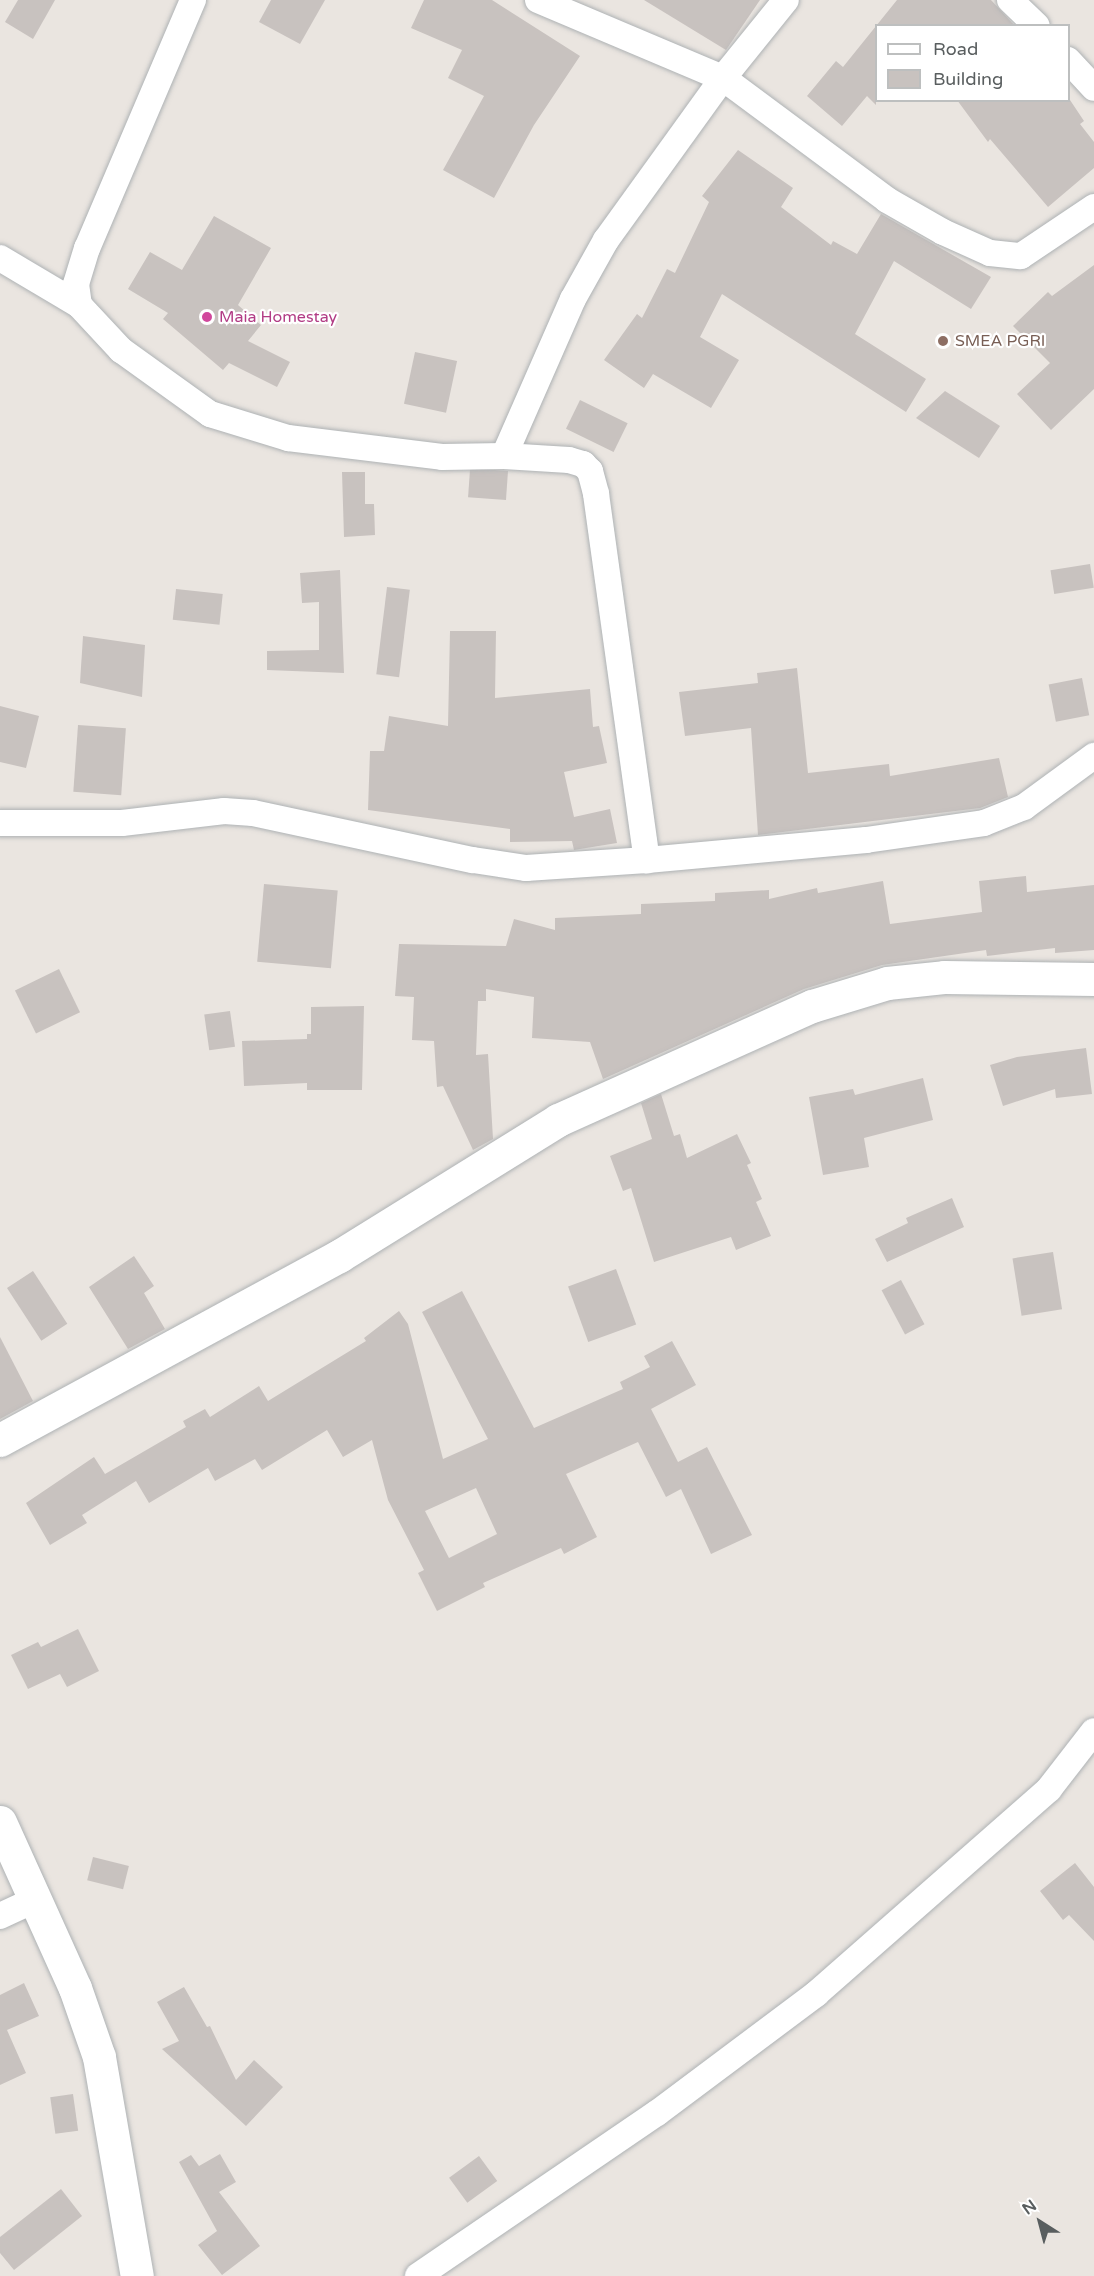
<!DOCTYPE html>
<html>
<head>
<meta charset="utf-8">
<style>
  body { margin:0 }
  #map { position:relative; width:1094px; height:2276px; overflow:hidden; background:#eae5e0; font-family:"Varela Round",sans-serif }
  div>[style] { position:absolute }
  .building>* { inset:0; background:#c8c2bf; transform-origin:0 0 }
  .roads { filter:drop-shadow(0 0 2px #aeb2b4) drop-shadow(0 0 2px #aeb2b4) }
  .street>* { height:26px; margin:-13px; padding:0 13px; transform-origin:13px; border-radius:13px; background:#fff }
  .secondary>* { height:33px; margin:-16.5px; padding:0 16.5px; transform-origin:16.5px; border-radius:16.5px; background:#fff }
  .dots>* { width:16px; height:16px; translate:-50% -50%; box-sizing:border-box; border:3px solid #fff; border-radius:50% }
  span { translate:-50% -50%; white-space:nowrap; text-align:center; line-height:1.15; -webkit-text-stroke:4.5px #fff; paint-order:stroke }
  .hotel-label { font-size:16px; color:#b23c85 }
  .left { translate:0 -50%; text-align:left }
  .education-label { font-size:16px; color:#785e54 }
  .legend { position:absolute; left:875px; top:24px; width:195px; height:78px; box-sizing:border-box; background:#fff; border:2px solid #bdbfbf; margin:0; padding:8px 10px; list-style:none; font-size:18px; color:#595e5f }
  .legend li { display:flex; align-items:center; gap:12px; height:30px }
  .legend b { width:30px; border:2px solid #bdbfbf }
  .north { position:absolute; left:1010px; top:2192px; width:60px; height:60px; -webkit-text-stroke:4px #fff; paint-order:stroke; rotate:324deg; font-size:16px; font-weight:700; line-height:24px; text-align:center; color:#595e5f }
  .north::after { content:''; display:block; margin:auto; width:21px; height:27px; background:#595e5f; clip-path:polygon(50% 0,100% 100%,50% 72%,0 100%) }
</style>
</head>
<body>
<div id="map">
  <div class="building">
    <i style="clip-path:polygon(18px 0,55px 0,33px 39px,5px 22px)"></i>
    <i style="clip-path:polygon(271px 0,325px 0,300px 44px,259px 22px)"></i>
    <i style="clip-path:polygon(424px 0,492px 0,580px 56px,534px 125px,494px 198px,443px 170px,484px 96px,448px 78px,462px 50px,411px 28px)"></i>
    <i style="clip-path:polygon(644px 0,760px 0,726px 50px)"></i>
    <i style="clip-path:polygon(897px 0,991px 0,1015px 26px,876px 26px,876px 105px,867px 96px,842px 126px,807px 96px,836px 61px,843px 67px)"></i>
    <i style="clip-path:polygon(957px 100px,1070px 100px,1084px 121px,1080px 124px,1094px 142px,1094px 168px,1048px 207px,990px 139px,988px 142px)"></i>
    <i style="clip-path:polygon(738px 150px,793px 188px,781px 207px,831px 245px,833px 241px,857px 254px,881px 214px,991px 277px,971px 309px,894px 261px,855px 334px,926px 379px,906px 412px,722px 294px,700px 337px,739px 360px,711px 408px,653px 374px,644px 388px,604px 360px,637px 314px,642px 318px,667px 269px,675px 273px,709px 202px,702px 196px)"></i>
    <i style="clip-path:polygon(214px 216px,271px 248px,238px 305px,261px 325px,248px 341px,290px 362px,277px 387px,229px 363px,223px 370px,163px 319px,168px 313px,128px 289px,150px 252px,182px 270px)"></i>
    <i style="clip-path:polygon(1094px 265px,1094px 389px,1051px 430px,1017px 394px,1050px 363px,1013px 326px,1048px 292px,1052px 296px)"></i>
    <i style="left:415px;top:352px;width:43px;height:53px;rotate:12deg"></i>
    <i style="clip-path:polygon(945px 391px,1000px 426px,979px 458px,916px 418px)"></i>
    <i style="left:580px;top:400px;width:53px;height:32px;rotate:26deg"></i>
    <i style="left:508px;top:471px;width:29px;height:38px;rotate:94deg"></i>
    <i style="clip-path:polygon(342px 472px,365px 472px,365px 504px,374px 504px,375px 535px,344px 537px)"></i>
    <i style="left:1090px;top:564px;width:24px;height:40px;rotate:81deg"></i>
    <i style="clip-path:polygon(340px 570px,344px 673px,267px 670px,267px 651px,319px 650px,319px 602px,302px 603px,300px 573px)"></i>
    <i style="left:387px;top:587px;width:23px;height:88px;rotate:7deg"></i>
    <i style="left:176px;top:589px;width:47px;height:31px;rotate:6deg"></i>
    <i style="clip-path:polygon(450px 631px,496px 631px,495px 698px,590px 689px,593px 727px,599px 726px,607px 763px,564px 772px,574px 817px,610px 809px,617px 843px,574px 850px,572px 841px,510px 842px,510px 829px,368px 810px,370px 751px,384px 751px,389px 716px,448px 726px)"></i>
    <i style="clip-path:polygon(83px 636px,145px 645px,142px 697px,80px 683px)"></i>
    <i style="clip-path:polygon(797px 668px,808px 773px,889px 764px,890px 776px,999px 758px,1008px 797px,980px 808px,758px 835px,751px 728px,685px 736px,679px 692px,758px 683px,757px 673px)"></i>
    <i style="left:1082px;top:678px;width:38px;height:34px;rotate:79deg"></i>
    <i style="clip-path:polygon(0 706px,39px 716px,26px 768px,0 762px)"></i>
    <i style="left:78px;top:725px;width:48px;height:67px;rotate:4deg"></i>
    <i style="clip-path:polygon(1026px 876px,1027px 892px,1094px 885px,1094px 950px,1055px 953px,1055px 948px,987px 956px,986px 950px,882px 965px,804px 989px,603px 1079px,590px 1042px,532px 1038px,534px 997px,486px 989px,486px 1001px,478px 1001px,476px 1055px,488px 1054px,493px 1139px,473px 1150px,443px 1086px,437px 1087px,434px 1041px,412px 1040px,414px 997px,395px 996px,399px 944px,506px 946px,514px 919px,555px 930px,555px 918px,641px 914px,641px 904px,715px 901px,715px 893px,769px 890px,769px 899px,817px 888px,818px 893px,883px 881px,890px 924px,982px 912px,979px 881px)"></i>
    <i style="left:264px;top:884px;width:74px;height:78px;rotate:5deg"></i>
    <i style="left:59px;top:969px;width:48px;height:49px;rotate:64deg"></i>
    <i style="clip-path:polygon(364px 1006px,362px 1090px,307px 1090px,307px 1083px,244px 1086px,242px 1041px,307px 1039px,307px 1034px,311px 1034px,311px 1007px)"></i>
    <i style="left:230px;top:1011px;width:36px;height:26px;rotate:82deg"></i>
    <i style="clip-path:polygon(1086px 1048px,1092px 1094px,1056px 1098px,1055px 1089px,1003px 1106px,990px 1065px,1017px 1057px)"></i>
    <i style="clip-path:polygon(923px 1078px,933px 1120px,864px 1138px,869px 1167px,823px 1175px,809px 1097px,853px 1089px,855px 1095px)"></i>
    <i style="clip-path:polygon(661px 1094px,674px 1136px,680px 1134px,687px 1158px,737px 1134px,751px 1163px,747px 1165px,762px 1199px,756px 1202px,771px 1236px,736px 1250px,731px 1237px,654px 1262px,631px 1188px,623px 1191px,610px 1156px,652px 1139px,641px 1103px)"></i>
    <i style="clip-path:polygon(952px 1198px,964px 1227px,887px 1262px,875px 1239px,908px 1223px,906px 1218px)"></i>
    <i style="left:1053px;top:1252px;width:58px;height:41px;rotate:81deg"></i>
    <i style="clip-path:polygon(134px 1256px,154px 1286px,144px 1293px,165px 1329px,128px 1349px,89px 1287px)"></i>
    <i style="left:616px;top:1269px;width:59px;height:51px;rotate:70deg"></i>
    <i style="left:33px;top:1271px;width:63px;height:31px;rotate:57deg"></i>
    <i style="left:901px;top:1280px;width:50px;height:22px;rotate:62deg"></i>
    <i style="clip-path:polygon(evenodd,462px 1291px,534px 1428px,623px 1389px,620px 1382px,650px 1367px,644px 1356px,672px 1341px,696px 1385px,651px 1409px,678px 1462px,707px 1447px,752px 1535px,711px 1554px,681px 1489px,666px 1497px,638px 1442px,566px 1474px,597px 1537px,564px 1554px,561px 1548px,483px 1583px,485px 1587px,437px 1611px,418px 1573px,424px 1570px,388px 1500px,372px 1440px,343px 1457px,327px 1430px,262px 1470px,255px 1459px,215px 1481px,208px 1468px,149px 1503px,136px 1481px,82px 1515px,87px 1523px,50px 1545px,26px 1503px,94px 1457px,105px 1474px,186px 1427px,183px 1421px,205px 1409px,210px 1417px,259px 1386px,268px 1401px,366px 1341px,364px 1338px,399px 1311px,408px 1324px,443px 1459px,488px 1439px,422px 1312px,462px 1291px,476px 1488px,497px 1534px,449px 1558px,425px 1511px,476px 1488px)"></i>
    <i style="clip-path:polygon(0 1337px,33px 1401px,0 1419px)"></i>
    <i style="clip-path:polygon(78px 1629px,99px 1671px,67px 1687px,60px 1674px,28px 1689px,11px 1655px,38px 1642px,41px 1647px)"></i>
    <i style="left:93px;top:1857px;width:37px;height:24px;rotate:14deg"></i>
    <i style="clip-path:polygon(1075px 1863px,1094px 1887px,1094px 1941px,1069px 1915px,1063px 1920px,1040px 1891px)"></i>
    <i style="clip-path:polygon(24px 1983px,39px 2016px,7px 2030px,26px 2073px,0 2085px,0 1995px)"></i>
    <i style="clip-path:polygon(184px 1987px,207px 2027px,210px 2026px,236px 2080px,254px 2060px,283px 2087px,246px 2126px,162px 2049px,179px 2041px,157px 2002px)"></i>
    <i style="left:73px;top:2094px;width:37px;height:23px;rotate:82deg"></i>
    <i style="clip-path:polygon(220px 2154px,236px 2182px,219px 2192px,260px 2246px,222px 2275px,198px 2245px,217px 2231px,179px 2162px,191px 2155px,199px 2166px)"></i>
    <i style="left:479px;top:2156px;width:31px;height:37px;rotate:54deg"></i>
    <i style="clip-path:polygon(61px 2189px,82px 2216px,14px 2270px,0 2253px,0 2237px)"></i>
  </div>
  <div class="roads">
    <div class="street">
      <i style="left:193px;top:0;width:270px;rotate:113.1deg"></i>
      <i style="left:87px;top:248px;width:38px;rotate:107deg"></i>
      <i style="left:76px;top:284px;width:21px;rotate:82deg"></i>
      <i style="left:79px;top:305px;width:62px;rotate:47deg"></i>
      <i style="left:121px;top:350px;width:110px;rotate:35.7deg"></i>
      <i style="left:210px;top:414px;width:82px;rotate:17.1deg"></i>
      <i style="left:288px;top:438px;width:155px;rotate:7deg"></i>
      <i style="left:442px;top:457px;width:62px;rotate:-0.9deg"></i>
      <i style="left:504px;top:456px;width:171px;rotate:-66.3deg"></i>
      <i style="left:573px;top:299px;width:68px;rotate:-60.8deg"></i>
      <i style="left:606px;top:240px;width:200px;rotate:-54.2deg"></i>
      <i style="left:723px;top:78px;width:100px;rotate:-51.1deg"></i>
      <i style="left:538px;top:0;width:201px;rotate:22.9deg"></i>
      <i style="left:723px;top:78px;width:204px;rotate:36.6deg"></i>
      <i style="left:887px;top:200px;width:64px;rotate:29.7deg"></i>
      <i style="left:943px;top:232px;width:51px;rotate:24.1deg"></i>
      <i style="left:990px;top:253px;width:31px;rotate:6deg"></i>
      <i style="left:1021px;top:256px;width:88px;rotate:-33.9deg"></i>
      <i style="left:1010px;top:0;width:37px;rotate:44deg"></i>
      <i style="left:1068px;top:60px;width:38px;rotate:47deg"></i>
      <i style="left:0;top:258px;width:92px;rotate:30.7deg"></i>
      <i style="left:504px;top:456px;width:65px;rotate:3.5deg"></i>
      <i style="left:569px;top:460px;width:15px;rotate:16deg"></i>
      <i style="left:583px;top:464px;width:10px;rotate:45deg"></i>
      <i style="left:590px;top:471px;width:24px;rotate:75deg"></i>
      <i style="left:596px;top:494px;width:370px;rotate:82.1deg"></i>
      <i style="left:647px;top:860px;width:220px;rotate:-5.2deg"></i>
      <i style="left:866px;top:840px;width:119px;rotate:-8.2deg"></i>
      <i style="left:984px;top:823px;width:43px;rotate:-21.8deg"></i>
      <i style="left:1024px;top:807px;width:87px;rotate:-36.1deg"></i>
      <i style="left:0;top:823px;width:122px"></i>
      <i style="left:122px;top:823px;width:103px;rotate:-6.7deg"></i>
      <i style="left:224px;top:811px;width:29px;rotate:4deg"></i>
      <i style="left:253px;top:813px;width:225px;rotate:12.1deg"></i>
      <i style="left:473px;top:860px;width:54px;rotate:8.6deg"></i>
      <i style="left:526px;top:868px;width:121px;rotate:-3.8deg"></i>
      <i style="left:0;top:1916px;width:38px;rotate:-25deg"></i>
      <i style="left:418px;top:2276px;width:289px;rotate:-34.3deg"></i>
      <i style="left:657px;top:2113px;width:199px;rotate:-36.8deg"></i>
      <i style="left:816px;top:1994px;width:310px;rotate:-41.3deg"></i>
      <i style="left:1049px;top:1789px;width:73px;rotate:-52.2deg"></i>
    </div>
    <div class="secondary">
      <i style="left:0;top:1440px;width:386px;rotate:-28.5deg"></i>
      <i style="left:339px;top:1256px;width:258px;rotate:-31.8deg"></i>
      <i style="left:558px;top:1120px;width:278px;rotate:-24.2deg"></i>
      <i style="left:812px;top:1006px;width:78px;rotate:-17deg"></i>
      <i style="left:887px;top:983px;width:57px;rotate:-6deg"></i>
      <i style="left:944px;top:977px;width:150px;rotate:0.8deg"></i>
      <i style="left:0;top:1822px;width:182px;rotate:65.7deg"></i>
      <i style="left:75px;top:1988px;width:73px;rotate:70.8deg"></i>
      <i style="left:99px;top:2057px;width:222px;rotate:80.2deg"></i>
    </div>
  </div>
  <div class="dots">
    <i style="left:207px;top:317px;background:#d1479c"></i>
    <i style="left:943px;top:341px;background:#8d6e63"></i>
  </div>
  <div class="hotel-label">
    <span class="left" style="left:219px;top:317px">Maia Homestay</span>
  </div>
  <div class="education-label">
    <span class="left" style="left:955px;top:341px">SMEA PGRI</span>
  </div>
  <ul class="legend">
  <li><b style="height:8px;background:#fff"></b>Road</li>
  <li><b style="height:16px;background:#c8c2bf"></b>Building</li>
  </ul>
  <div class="north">N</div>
</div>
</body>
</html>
